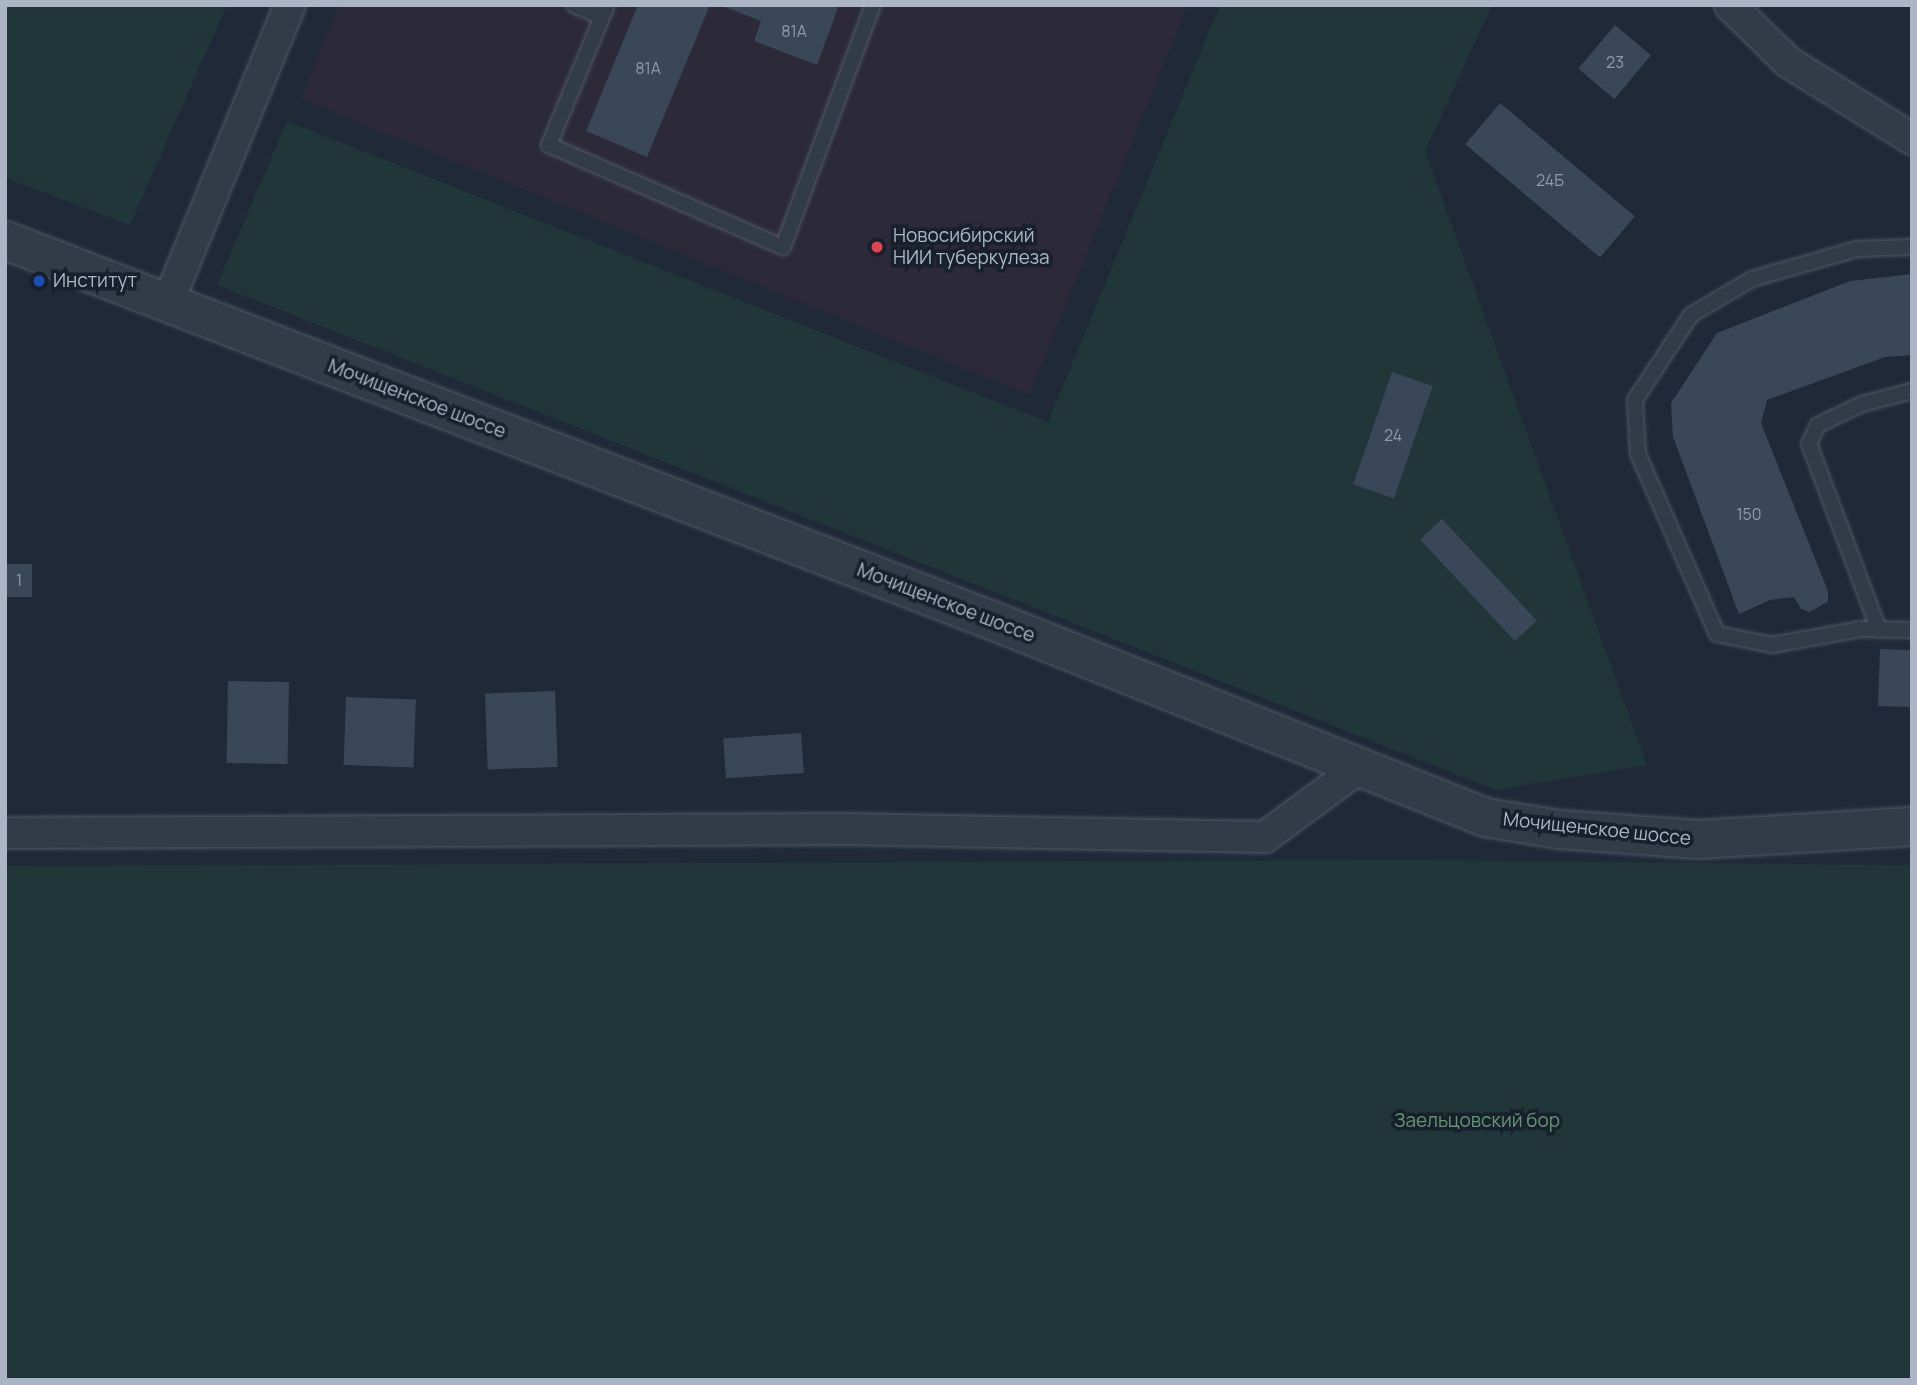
<!DOCTYPE html>
<html>
<head>
<meta charset="utf-8">
<style>
  body { margin:0 }
  #map { position:relative; width:1917px; height:1385px; overflow:hidden; background:#1f2938; font-family:Manrope,sans-serif }
  div>[style] { position:absolute }
  .medical>* { inset:0; background:#2c2a39 }
  .green>* { inset:0; background:#213639 }
  .building>* { inset:0; background:#3a4758; transform-origin:0 0 }
  .roads { filter:drop-shadow(0 0 2px #505866) drop-shadow(0 0 2px #505866) }
  .service>* { height:14px; margin:-7px; padding:0 7px; transform-origin:7px; border-radius:7px; background:#323b48 }
  .minor>* { height:30px; margin:-15px; padding:0 15px; transform-origin:15px; border-radius:15px; background:#323b48 }
  .tertiary>* { height:37px; margin:-18.5px; padding:0 18.5px; transform-origin:18.5px; border-radius:18.5px; background:#323b48 }
  .dots>* { width:19px; height:19px; translate:-50% -50%; box-sizing:border-box; border:4px solid #18202d; border-radius:50% }
  span { translate:-50% -50%; white-space:nowrap; text-align:center; line-height:1.15; -webkit-text-stroke:7px #18202d; paint-order:stroke }
  .number-label { font-size:16px; color:#909aaa }
  .number-label span { -webkit-text-stroke-width:0 }
  .poi-label { font-size:19px; color:#acb5c5 }
  .left { translate:0 -50%; text-align:left }
  .street-label { font-size:19px; color:#acb5c5 }
  .park-label { font-size:19px; color:#639670 }
  .frame { position:absolute; inset:0; border:7px solid #acb5c5; pointer-events:none }
</style>
</head>
<body>
<div id="map">
  <div class="medical">
    <i style="clip-path:polygon(339px 5px,1188px 5px,1029px 395px,301px 99px)"></i>
  </div>
  <div class="green">
    <i style="clip-path:polygon(5px 5px,227px 5px,130px 225px,5px 178px)"></i>
    <i style="clip-path:polygon(1220px 5px,1492px 5px,1425px 151px,1647px 765px,1496px 790px,217px 285px,287px 121px,1048px 422px)"></i>
    <i style="clip-path:polygon(1411px 860px,1912px 865px,1912px 1380px,5px 1380px,5px 866px)"></i>
  </div>
  <div class="building">
    <i style="clip-path:polygon(638px 5px,710px 5px,647px 157px,586px 131px)"></i>
    <i style="clip-path:polygon(720px 5px,839px 5px,817px 65px,754px 41px,761px 21px)"></i>
    <i style="left:1615px;top:25px;width:47px;height:57px;rotate:40deg"></i>
    <i style="left:1500px;top:103px;width:176px;height:54px;rotate:40deg"></i>
    <i style="clip-path:polygon(1912px 274px,1912px 355px,1885px 357px,1767px 400px,1761px 423px,1828px 591px,1828px 602px,1809px 612px,1801px 609px,1794px 597px,1770px 600px,1739px 614px,1673px 437px,1671px 403px,1717px 333px,1850px 281px)"></i>
    <i style="left:1392px;top:372px;width:43px;height:119px;rotate:19deg"></i>
    <i style="left:1442px;top:519px;width:139px;height:30px;rotate:47deg"></i>
    <i style="left:5px;top:564px;width:27px;height:33px"></i>
    <i style="left:1880px;top:649px;width:32px;height:57px;rotate:2deg"></i>
    <i style="left:228px;top:681px;width:61px;height:82px;rotate:1deg"></i>
    <i style="left:555px;top:691px;width:76px;height:70px;rotate:88deg"></i>
    <i style="left:346px;top:697px;width:70px;height:68px;rotate:2deg"></i>
    <i style="left:801px;top:733px;width:40px;height:78px;rotate:86deg"></i>
  </div>
  <div class="roads">
    <div class="service">
      <i style="left:574px;top:5px;width:30px;rotate:23deg"></i>
      <i style="left:607px;top:5px;width:152px;rotate:112.5deg"></i>
      <i style="left:549px;top:145px;width:255px;rotate:23.6deg"></i>
      <i style="left:783px;top:247px;width:258px;rotate:-69.6deg"></i>
      <i style="left:1912px;top:247px;width:55px;rotate:177.9deg"></i>
      <i style="left:1857px;top:249px;width:109px;rotate:164.1deg"></i>
      <i style="left:1752px;top:279px;width:71px;rotate:149.5deg"></i>
      <i style="left:1691px;top:315px;width:102px;rotate:123.4deg"></i>
      <i style="left:1635px;top:400px;width:54px;rotate:86.8deg"></i>
      <i style="left:1638px;top:454px;width:197px;rotate:66.3deg"></i>
      <i style="left:1717px;top:634px;width:56px;rotate:11.3deg"></i>
      <i style="left:1772px;top:645px;width:90px;rotate:-10.2deg"></i>
      <i style="left:1861px;top:629px;width:51px;rotate:1.1deg"></i>
      <i style="left:1879px;top:630px;width:199px;rotate:-110.6deg"></i>
      <i style="left:1809px;top:444px;width:21px;rotate:-65deg"></i>
      <i style="left:1818px;top:425px;width:49px;rotate:-25.5deg"></i>
      <i style="left:1862px;top:404px;width:52px;rotate:-14.6deg"></i>
    </div>
    <div class="minor">
      <i style="left:1730px;top:5px;width:81px;rotate:44.5deg"></i>
      <i style="left:1788px;top:62px;width:146px;rotate:31.8deg"></i>
      <i style="left:169px;top:300px;width:319px;rotate:-67.7deg"></i>
      <i style="left:5px;top:833px;width:839px;rotate:-0.27deg"></i>
      <i style="left:844px;top:829px;width:421px;rotate:1.1deg"></i>
      <i style="left:1265px;top:837px;width:118px;rotate:-36.4deg"></i>
    </div>
    <div class="tertiary">
      <i style="left:5px;top:240px;width:1074px;rotate:21.07deg"></i>
      <i style="left:1007px;top:626px;width:515px;rotate:21.78deg"></i>
      <i style="left:1485px;top:817px;width:75px;rotate:9.2deg"></i>
      <i style="left:1559px;top:829px;width:139px;rotate:4.1deg"></i>
      <i style="left:1698px;top:839px;width:214px;rotate:-3.5deg"></i>
    </div>
  </div>
  <div class="dots">
    <i style="left:877px;top:247px;background:#e0444e"></i>
    <i style="left:39px;top:281px;background:#1a4fb4"></i>
  </div>
  <div class="number-label">
    <span style="left:794px;top:31px">81А</span>
    <span style="left:1615px;top:62px">23</span>
    <span style="left:648px;top:68px">81А</span>
    <span style="left:1550px;top:180px">24Б</span>
    <span style="left:1393px;top:435px">24</span>
    <span style="left:1749px;top:514px">150</span>
    <span style="left:19px;top:580px">1</span>
  </div>
  <div class="poi-label">
    <span class="left" style="left:893px;top:247px">Новосибирский<br>НИИ туберкулеза</span>
    <span class="left" style="left:53px;top:281px">Институт</span>
  </div>
  <div class="street-label">
    <span style="left:417px;top:399px;rotate:21deg">Мочищенское шоссе</span>
    <span style="left:946px;top:603px;rotate:21deg">Мочищенское шоссе</span>
    <span style="left:1597px;top:829px;rotate:6deg">Мочищенское шоссе</span>
  </div>
  <div class="park-label">
    <span style="left:1477px;top:1121px">Заельцовский бор</span>
  </div>
  <div class="frame"></div>
</div>
</body>
</html>
